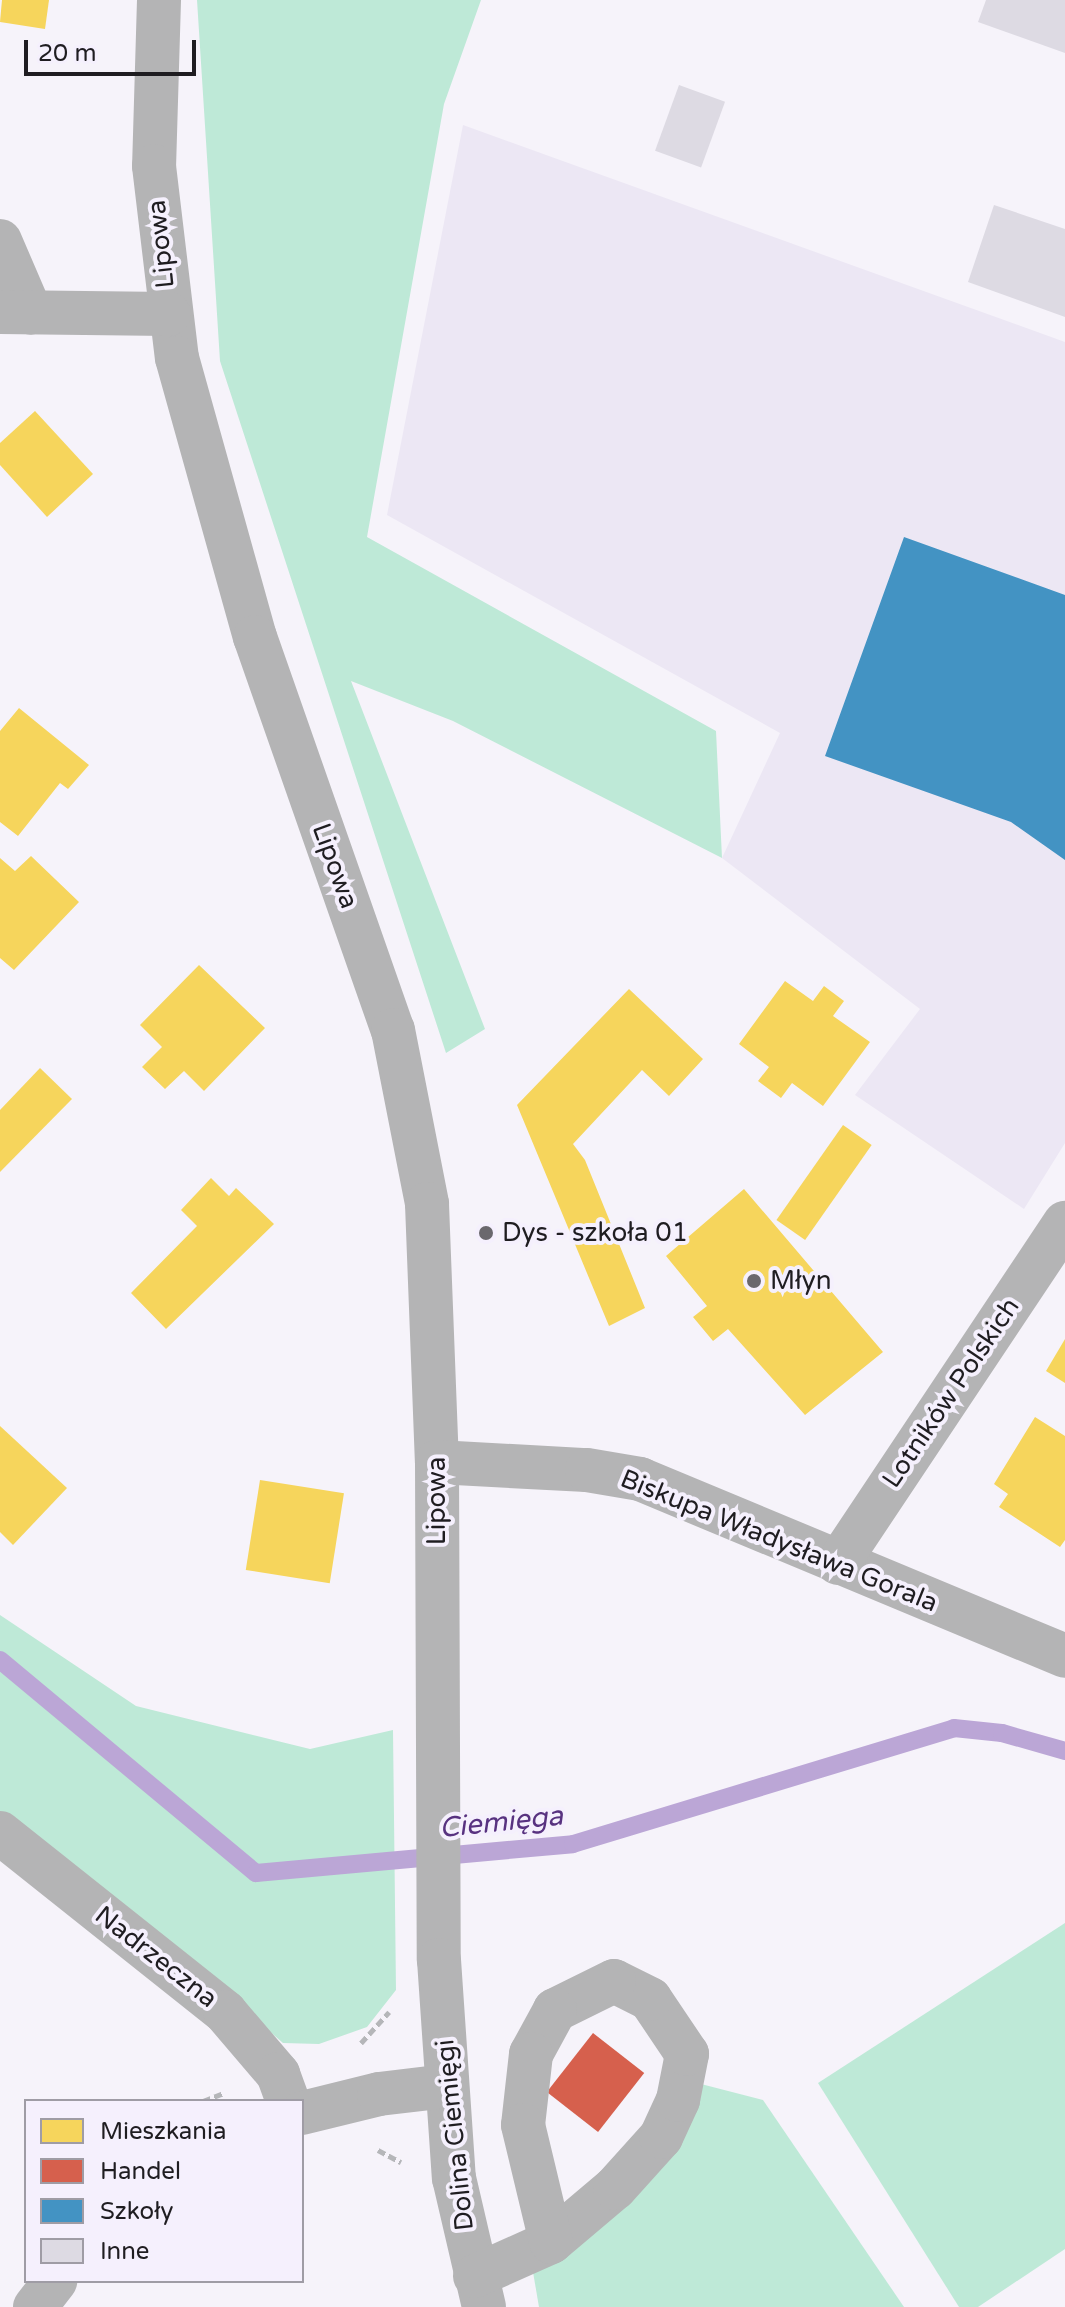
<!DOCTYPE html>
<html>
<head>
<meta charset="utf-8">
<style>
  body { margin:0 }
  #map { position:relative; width:1065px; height:2307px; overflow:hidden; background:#f6f3fa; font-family:"Varela Round",sans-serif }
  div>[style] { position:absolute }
  .built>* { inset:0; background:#ece7f4 }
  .green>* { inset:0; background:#bee9d7 }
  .homes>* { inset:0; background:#f6d55c; transform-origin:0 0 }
  .shops>* { inset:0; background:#d6604d; transform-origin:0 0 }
  .schools>* { inset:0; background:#4393c3 }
  .stream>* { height:18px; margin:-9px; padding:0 9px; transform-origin:9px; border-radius:9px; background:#bba6d6 }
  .building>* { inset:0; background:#dddae3; transform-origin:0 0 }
  .path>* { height:5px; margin-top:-2.5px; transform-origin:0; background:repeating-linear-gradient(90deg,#b5b6b9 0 8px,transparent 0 12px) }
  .minor>* { height:44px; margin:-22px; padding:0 22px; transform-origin:22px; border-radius:22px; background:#b4b4b5 }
  .dots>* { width:22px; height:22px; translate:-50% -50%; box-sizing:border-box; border:4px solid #f5f0fd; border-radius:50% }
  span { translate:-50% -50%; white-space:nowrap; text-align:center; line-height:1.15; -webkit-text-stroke:8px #f5f0fd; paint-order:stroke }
  .street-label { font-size:26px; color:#1f1d21 }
  .poi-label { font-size:26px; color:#1f1d21 }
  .left { translate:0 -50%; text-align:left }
  .water-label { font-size:28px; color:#583280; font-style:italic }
  .legend { position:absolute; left:24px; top:2099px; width:280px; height:184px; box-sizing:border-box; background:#f5f0fd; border:2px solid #9f9ca5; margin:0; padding:10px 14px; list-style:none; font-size:24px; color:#1f1d21 }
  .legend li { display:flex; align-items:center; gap:16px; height:40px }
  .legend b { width:40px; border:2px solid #9f9ca5 }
  .scale { position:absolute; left:24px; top:40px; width:172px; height:36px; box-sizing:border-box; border:4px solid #1f1d21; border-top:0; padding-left:10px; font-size:24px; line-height:28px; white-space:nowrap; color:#1f1d21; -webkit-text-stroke:6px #f5f0fd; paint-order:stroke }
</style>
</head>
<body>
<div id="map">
  <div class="built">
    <i style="clip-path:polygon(463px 125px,1065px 342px,1065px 1143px,1024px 1209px,855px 1095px,920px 1009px,722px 858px,780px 733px,387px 515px)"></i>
  </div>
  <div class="green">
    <i style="clip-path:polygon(197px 0,481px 0,444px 104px,367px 537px,716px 731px,722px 858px,453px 721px,351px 681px,485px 1029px,446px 1053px,220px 361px)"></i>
    <i style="clip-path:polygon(0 1615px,136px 1706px,310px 1749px,393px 1730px,396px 1990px,367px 2027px,319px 2044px,283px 2043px,166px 1941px,0 1821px)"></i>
    <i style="clip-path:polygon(1065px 1923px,1065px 2249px,978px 2307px,959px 2307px,818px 2083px)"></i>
    <i style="clip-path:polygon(701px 2084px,763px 2100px,904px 2307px,539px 2307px,533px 2272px)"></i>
  </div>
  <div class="homes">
    <i style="clip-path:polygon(2px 0,49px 0,45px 29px,0 22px)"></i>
    <i style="clip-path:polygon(35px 411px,93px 474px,47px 517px,0 465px,0 443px)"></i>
    <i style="clip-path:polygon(19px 708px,89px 765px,68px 789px,60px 783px,18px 836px,0 822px,0 731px)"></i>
    <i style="clip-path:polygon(31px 856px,79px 902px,14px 970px,0 958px,0 858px,15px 871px)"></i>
    <i style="clip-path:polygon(199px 965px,265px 1028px,204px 1091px,184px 1071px,165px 1089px,142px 1067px,162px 1047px,140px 1025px)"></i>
    <i style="clip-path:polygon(785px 981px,813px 1001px,824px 986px,844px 1001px,833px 1016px,870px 1042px,823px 1106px,792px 1083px,781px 1098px,758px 1081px,769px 1067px,739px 1044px)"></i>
    <i style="clip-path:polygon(629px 989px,703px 1059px,669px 1096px,642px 1070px,573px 1144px,585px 1160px,645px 1308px,609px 1326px,517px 1105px)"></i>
    <i style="clip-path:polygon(40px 1068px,72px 1099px,0 1172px,0 1110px)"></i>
    <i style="left:843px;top:1125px;width:35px;height:116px;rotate:35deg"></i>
    <i style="clip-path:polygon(211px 1178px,229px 1196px,236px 1188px,274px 1224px,166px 1329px,131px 1293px,197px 1226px,181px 1210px)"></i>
    <i style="clip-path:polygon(744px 1189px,883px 1352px,805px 1415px,728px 1329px,713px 1341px,693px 1317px,707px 1306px,666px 1256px)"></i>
    <i style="clip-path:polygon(1065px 1339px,1065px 1383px,1046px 1371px)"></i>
    <i style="clip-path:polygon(1035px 1417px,1065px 1436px,1065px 1540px,1060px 1547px,999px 1507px,1008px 1494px,994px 1484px)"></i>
    <i style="clip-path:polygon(0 1426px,67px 1488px,13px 1545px,0 1532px)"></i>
    <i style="left:260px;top:1480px;width:85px;height:91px;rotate:9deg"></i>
  </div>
  <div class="shops">
    <i style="left:593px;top:2033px;width:65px;height:75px;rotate:38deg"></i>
  </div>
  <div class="schools">
    <i style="clip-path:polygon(904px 537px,1065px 595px,1065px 860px,1011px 822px,825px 756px)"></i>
  </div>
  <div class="stream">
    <i style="left:0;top:1660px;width:333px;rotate:39.8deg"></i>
    <i style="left:256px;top:1873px;width:318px;rotate:-5.2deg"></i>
    <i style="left:573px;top:1844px;width:398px;rotate:-16.9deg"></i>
    <i style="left:954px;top:1728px;width:48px;rotate:5.9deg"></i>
    <i style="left:1002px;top:1733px;width:66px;rotate:15.9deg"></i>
  </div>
  <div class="building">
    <i style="clip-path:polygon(986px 0,1065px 0,1065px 53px,978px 22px)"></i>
    <i style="left:679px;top:85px;width:49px;height:70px;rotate:20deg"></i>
    <i style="clip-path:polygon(994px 205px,1065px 229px,1065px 317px,968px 282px)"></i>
  </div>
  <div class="path">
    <i style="left:361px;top:2043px;width:42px;rotate:-47.9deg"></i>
    <i style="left:203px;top:2101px;width:22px;rotate:-21deg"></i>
    <i style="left:378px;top:2150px;width:26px;rotate:28deg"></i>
  </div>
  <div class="minor">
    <i style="left:159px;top:0;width:166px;rotate:91.7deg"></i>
    <i style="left:154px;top:166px;width:193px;rotate:83.2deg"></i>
    <i style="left:177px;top:358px;width:290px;rotate:74.4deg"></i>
    <i style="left:255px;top:637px;width:417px;rotate:70.7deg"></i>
    <i style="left:393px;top:1030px;width:177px;rotate:78.9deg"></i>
    <i style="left:427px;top:1204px;width:258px;rotate:87.8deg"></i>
    <i style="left:437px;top:1462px;width:498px;rotate:89.8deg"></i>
    <i style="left:439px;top:1960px;width:219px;rotate:86.1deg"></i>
    <i style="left:454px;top:2178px;width:132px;rotate:76.9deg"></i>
    <i style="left:0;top:241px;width:78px;rotate:66.7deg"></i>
    <i style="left:0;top:312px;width:169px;rotate:0.7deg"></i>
    <i style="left:437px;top:1462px;width:150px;rotate:3.1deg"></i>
    <i style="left:587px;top:1470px;width:54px;rotate:9.6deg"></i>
    <i style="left:640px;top:1479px;width:460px;rotate:22.6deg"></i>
    <i style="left:838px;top:1563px;width:409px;rotate:-56.3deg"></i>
    <i style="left:0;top:1833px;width:288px;rotate:38.5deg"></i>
    <i style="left:225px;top:2012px;width:82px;rotate:49.5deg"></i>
    <i style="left:278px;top:2074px;width:29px;rotate:70deg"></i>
    <i style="left:302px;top:2113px;width:79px;rotate:-13.9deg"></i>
    <i style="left:379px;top:2094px;width:67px;rotate:-6.8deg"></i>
    <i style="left:475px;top:2276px;width:83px;rotate:-24.1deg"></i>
    <i style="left:551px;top:2242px;width:84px;rotate:-40.2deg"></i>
    <i style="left:615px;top:2188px;width:69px;rotate:-48deg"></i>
    <i style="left:661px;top:2137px;width:41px;rotate:-65.3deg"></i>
    <i style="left:678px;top:2100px;width:47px;rotate:-78.9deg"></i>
    <i style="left:687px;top:2054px;width:66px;rotate:-123.9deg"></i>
    <i style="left:650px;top:1999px;width:40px;rotate:-153.4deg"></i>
    <i style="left:614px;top:1981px;width:66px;rotate:153.8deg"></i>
    <i style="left:555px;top:2010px;width:50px;rotate:118.6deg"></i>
    <i style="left:531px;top:2054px;width:71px;rotate:96.4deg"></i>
    <i style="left:523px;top:2125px;width:120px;rotate:76.5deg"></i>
    <i style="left:35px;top:2307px;width:33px;rotate:-52deg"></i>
  </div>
  <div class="dots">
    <i style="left:486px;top:1233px;background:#6a686d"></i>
    <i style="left:754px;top:1281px;background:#6a686d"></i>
  </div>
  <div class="street-label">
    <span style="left:161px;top:244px;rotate:-96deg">Lipowa</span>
    <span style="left:335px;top:866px;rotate:70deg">Lipowa</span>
    <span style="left:951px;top:1393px;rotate:-56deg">Lotników Polskich</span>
    <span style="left:437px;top:1501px;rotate:-90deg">Lipowa</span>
    <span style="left:779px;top:1541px;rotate:22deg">Biskupa Władysława Gorala</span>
    <span style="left:156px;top:1957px;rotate:38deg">Nadrzeczna</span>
    <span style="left:455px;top:2135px;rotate:-96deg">Dolina Ciemięgi</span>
  </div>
  <div class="poi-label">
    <span class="left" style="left:502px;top:1233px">Dys - szkoła 01</span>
    <span class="left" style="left:770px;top:1281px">Młyn</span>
  </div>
  <div class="water-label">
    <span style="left:501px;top:1822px;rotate:-6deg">Ciemięga</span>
  </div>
  <ul class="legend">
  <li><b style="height:22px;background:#f6d55c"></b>Mieszkania</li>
  <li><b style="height:22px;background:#d6604d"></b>Handel</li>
  <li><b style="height:22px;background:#4393c3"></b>Szkoły</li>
  <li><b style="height:22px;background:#dddae3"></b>Inne</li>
  </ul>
  <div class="scale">20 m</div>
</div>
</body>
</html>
